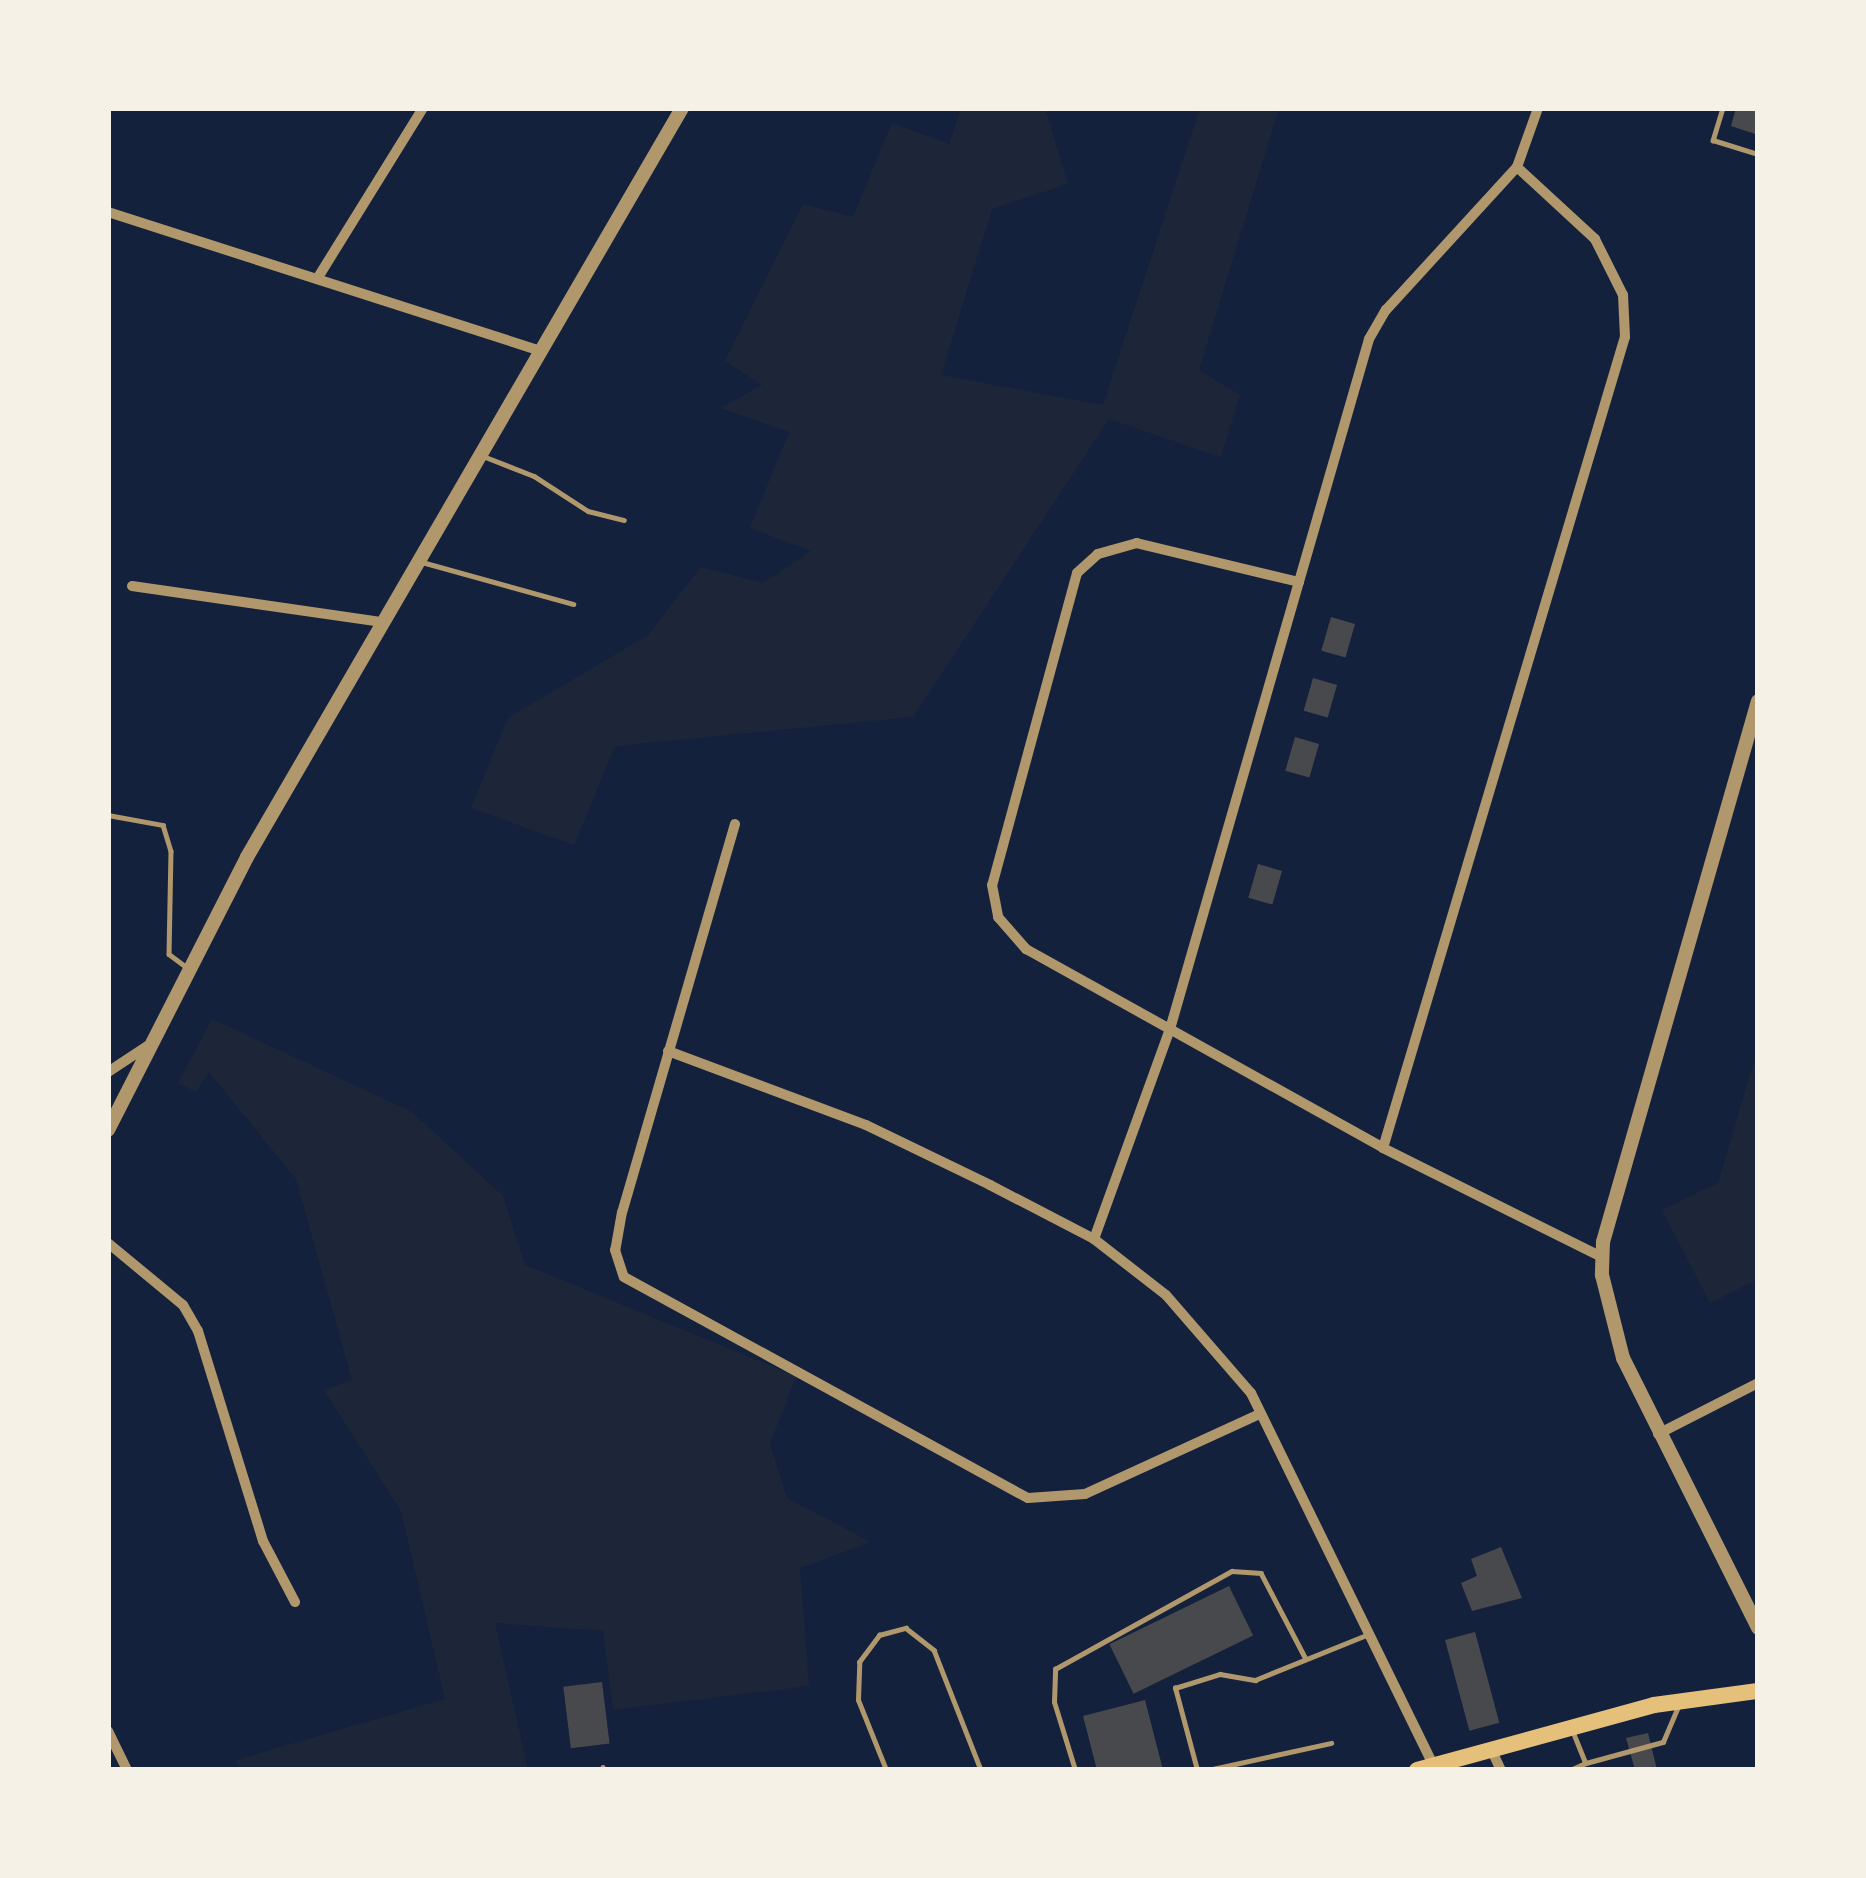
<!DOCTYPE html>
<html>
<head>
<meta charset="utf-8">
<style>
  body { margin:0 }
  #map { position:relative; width:1866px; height:1878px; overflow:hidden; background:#14213d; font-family:Mulish,sans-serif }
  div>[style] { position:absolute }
  .green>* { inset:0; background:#1d2539 }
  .building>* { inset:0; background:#48494c; transform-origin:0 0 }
  .service>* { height:4.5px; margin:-2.25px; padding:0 2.25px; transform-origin:2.25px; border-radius:2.25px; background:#b1986c }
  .minor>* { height:10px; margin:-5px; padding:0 5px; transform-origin:5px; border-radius:5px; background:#b1986c }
  .tertiary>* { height:14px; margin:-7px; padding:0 7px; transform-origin:7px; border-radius:7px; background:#b1986c }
  .primary>* { height:16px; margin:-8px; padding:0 8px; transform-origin:8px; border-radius:8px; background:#e5c07b }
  span { translate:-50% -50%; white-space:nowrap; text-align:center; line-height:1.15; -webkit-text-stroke:9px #f6f1e7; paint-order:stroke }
  .frame { position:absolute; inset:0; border:111px solid #f6f1e7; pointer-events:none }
</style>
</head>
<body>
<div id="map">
  <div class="green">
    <i style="clip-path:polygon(961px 108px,1045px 108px,1068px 184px,992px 209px,941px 375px,1103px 405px,1200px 108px,1279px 108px,1199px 370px,1240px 395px,1221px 457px,1109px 419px,913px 717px,615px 746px,574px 845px,471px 808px,508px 718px,648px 635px,701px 567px,763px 583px,811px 551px,750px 528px,789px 432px,721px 408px,762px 385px,725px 361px,803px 204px,853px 217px,892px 123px,949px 144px)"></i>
    <i style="clip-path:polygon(212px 1019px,412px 1112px,503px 1196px,525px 1265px,796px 1376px,770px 1444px,787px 1498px,871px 1542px,800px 1568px,809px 1686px,613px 1710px,603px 1631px,495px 1623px,528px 1770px,240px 1770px,236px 1760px,445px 1699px,401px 1511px,324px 1390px,352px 1380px,296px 1179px,209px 1072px,196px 1092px,178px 1083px)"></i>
    <i style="clip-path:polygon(1758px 1048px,1758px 1279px,1710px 1303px,1662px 1210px,1718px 1183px)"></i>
  </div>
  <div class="building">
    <i style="clip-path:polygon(1736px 108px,1758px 108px,1758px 135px,1731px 126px)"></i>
    <i style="left:1331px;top:617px;width:25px;height:35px;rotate:16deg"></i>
    <i style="left:1313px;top:678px;width:25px;height:34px;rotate:16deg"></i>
    <i style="left:1295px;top:737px;width:25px;height:35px;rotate:16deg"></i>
    <i style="left:1258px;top:864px;width:25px;height:35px;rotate:16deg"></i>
    <i style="clip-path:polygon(1501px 1547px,1522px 1598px,1472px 1611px,1461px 1583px,1477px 1576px,1471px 1559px)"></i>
    <i style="left:1229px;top:1586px;width:55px;height:133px;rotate:64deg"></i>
    <i style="left:1475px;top:1632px;width:94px;height:31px;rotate:75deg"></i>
    <i style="left:602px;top:1682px;width:62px;height:39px;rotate:83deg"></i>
    <i style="clip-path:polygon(1145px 1700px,1163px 1770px,1097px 1770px,1083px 1716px)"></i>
    <i style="clip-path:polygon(1648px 1733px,1657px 1770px,1635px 1770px,1626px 1738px)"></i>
  </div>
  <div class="service">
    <i style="left:1723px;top:108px;width:34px;rotate:107deg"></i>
    <i style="left:1713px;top:140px;width:47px;rotate:17.3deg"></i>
    <i style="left:483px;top:456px;width:55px;rotate:21.4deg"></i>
    <i style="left:534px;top:476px;width:64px;rotate:32.9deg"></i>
    <i style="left:588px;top:511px;width:37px;rotate:14deg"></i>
    <i style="left:422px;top:562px;width:157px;rotate:15.5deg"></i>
    <i style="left:108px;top:815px;width:56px;rotate:10.3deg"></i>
    <i style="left:163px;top:825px;width:27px;rotate:73deg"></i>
    <i style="left:171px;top:851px;width:103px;rotate:91.1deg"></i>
    <i style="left:169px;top:954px;width:20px;rotate:37deg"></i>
    <i style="left:1574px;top:1734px;width:31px;rotate:68deg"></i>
    <i style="left:1586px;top:1763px;width:80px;rotate:-15.3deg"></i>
    <i style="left:1663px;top:1742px;width:38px;rotate:-67deg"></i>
    <i style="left:603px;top:1767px;width:3px;rotate:90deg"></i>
    <i style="left:886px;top:1770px;width:75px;rotate:-111.8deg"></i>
    <i style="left:858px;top:1700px;width:38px;rotate:-88deg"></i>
    <i style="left:859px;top:1662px;width:34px;rotate:-53deg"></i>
    <i style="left:879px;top:1635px;width:28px;rotate:-15deg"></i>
    <i style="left:906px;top:1628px;width:36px;rotate:38deg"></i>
    <i style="left:934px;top:1650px;width:129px;rotate:68.6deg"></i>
    <i style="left:1075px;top:1770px;width:71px;rotate:-107.2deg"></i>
    <i style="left:1054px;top:1702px;width:33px;rotate:-88deg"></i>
    <i style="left:1055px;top:1669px;width:202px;rotate:-29deg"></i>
    <i style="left:1232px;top:1571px;width:29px;rotate:4deg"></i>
    <i style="left:1261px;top:1573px;width:97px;rotate:62.4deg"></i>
    <i style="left:1197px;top:1770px;width:85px;rotate:-105deg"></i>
    <i style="left:1175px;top:1688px;width:47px;rotate:-17.3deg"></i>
    <i style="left:1220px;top:1674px;width:36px;rotate:10deg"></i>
    <i style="left:1255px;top:1680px;width:123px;rotate:-22deg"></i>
    <i style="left:1208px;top:1770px;width:126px;rotate:-12.4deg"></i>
    <i style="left:1570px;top:1770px;width:17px;rotate:-24deg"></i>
  </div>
  <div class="minor">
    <i style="left:108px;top:212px;width:452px;rotate:17.8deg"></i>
    <i style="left:317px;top:279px;width:201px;rotate:-58.2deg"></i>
    <i style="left:1299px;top:582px;width:167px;rotate:-166.5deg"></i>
    <i style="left:1137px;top:543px;width:41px;rotate:164.2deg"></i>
    <i style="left:1098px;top:554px;width:28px;rotate:138deg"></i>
    <i style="left:1077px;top:573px;width:323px;rotate:105.2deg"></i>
    <i style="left:992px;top:885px;width:33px;rotate:79deg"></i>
    <i style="left:998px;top:917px;width:43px;rotate:48.8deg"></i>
    <i style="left:1026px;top:949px;width:409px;rotate:29.1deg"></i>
    <i style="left:1383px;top:1148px;width:245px;rotate:26.5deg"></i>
    <i style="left:132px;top:586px;width:253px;rotate:8.2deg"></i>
    <i style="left:735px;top:824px;width:404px;rotate:106.2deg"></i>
    <i style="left:622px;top:1212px;width:39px;rotate:100deg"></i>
    <i style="left:615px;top:1250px;width:28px;rotate:72deg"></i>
    <i style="left:624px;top:1277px;width:460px;rotate:28.7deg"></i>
    <i style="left:1028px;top:1498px;width:57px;rotate:-4deg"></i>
    <i style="left:1085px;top:1494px;width:192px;rotate:-24.6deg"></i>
    <i style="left:668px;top:1051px;width:211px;rotate:20.5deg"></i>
    <i style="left:866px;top:1125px;width:138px;rotate:25.8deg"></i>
    <i style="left:990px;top:1185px;width:117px;rotate:27.4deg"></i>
    <i style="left:1094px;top:1239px;width:91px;rotate:37.9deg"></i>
    <i style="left:1166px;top:1295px;width:130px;rotate:49.1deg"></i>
    <i style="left:1251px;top:1393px;width:414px;rotate:63.9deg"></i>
    <i style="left:108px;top:1072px;width:49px;rotate:-33.4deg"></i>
    <i style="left:1383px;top:1148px;width:846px;rotate:-73.39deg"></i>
    <i style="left:1625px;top:337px;width:42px;rotate:-92.7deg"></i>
    <i style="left:1623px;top:295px;width:63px;rotate:-116.6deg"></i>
    <i style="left:1595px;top:239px;width:106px;rotate:-137.3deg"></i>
    <i style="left:1094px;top:1239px;width:223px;rotate:-70.1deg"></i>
    <i style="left:1170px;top:1029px;width:718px;rotate:-73.91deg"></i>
    <i style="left:1369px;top:339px;width:34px;rotate:-60deg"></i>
    <i style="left:1386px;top:310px;width:194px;rotate:-47.5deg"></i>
    <i style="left:1517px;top:167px;width:63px;rotate:-70.4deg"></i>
    <i style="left:108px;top:1243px;width:97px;rotate:39.6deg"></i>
    <i style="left:183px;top:1305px;width:30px;rotate:60deg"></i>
    <i style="left:198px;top:1331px;width:220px;rotate:72.8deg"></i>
    <i style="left:263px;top:1541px;width:69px;rotate:62.3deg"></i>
    <i style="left:1658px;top:1434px;width:112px;rotate:-27deg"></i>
    <i style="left:108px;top:1731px;width:43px;rotate:64deg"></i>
    <i style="left:1492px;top:1751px;width:21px;rotate:65deg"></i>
  </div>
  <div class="tertiary">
    <i style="left:1758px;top:701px;width:563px;rotate:105.99deg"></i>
    <i style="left:1603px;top:1242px;width:33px;rotate:92deg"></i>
    <i style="left:1602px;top:1275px;width:86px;rotate:75.8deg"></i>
    <i style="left:1623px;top:1358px;width:302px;rotate:63.4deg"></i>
    <i style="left:108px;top:1130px;width:306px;rotate:-63deg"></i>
    <i style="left:247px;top:857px;width:866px;rotate:-59.85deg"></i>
  </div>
  <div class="primary">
    <i style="left:1417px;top:1770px;width:246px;rotate:-15.3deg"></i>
    <i style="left:1654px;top:1705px;width:105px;rotate:-7.7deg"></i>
  </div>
  <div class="frame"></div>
</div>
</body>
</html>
